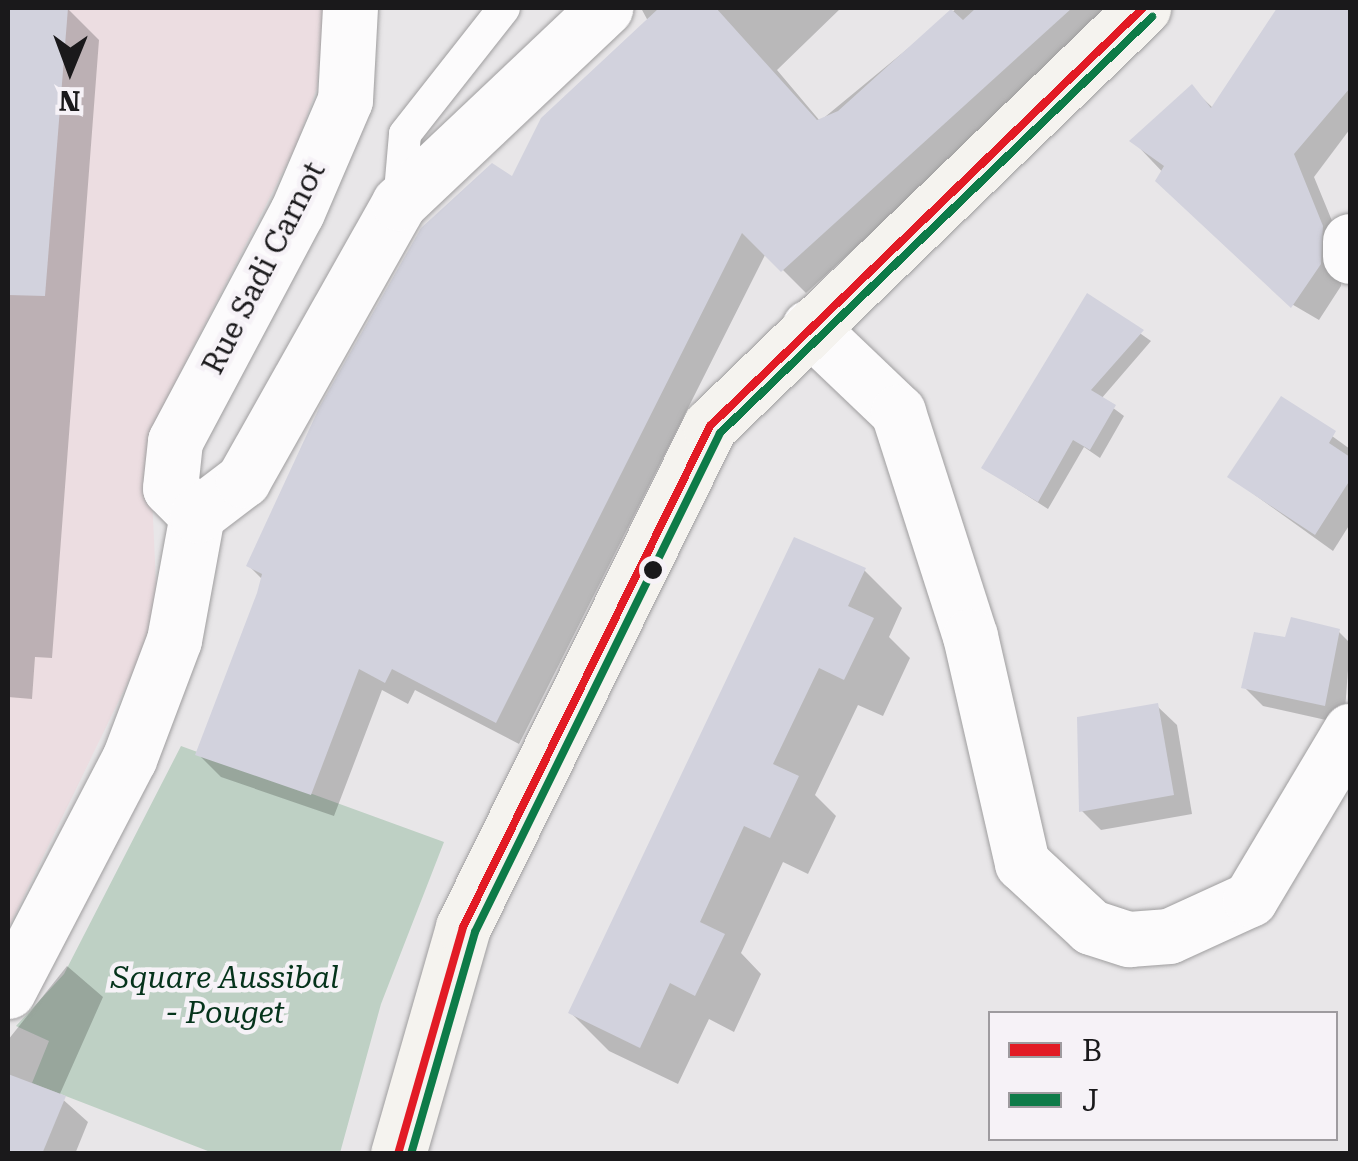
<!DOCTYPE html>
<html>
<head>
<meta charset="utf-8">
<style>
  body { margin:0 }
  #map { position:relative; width:1358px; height:1161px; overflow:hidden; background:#e8e6e8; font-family:"Roboto Serif",serif }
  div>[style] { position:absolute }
  .education>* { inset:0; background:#ecdde1 }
  .green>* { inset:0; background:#bed0c4 }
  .shadow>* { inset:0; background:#0003 }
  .building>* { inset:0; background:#d2d2dd }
  .roads { filter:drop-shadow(0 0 2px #9f9e9f) drop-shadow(0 0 2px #9f9e9f) }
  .service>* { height:32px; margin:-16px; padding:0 16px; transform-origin:16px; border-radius:16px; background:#fcfbfc }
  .minor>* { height:55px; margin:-27.5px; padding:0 27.5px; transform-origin:27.5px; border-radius:27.5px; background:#fcfbfc }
  .secondary>* { height:55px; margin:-27.5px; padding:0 27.5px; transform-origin:27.5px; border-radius:27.5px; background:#f5f3ef }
  .bus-1>* { height:8px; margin:-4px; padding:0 4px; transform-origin:4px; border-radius:4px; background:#e21b25 }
  .bus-2>* { height:8px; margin:-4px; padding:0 4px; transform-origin:4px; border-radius:4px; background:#0d7b48 }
  .dots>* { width:28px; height:28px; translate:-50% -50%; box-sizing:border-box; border:5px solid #f6f2f7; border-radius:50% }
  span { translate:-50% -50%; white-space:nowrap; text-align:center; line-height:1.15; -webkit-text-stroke:9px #f6f2f7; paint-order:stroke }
  .street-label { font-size:30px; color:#1a191b }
  .park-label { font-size:30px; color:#05331b; font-style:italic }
  .frame { position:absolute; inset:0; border:10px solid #1a191b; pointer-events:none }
  .legend { position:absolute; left:988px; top:1011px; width:350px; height:130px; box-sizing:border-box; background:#f6f2f7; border:2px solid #9e9b9f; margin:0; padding:12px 18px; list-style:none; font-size:30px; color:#1a191b }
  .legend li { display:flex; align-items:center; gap:20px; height:50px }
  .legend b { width:50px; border:2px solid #9e9b9f }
  .north { position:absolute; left:20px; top:20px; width:100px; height:100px; -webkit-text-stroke:8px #f6f2f7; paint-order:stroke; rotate:181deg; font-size:28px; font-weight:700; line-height:40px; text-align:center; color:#1a191b }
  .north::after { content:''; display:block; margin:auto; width:35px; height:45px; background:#1a191b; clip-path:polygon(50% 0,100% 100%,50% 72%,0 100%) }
</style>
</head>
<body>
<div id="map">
  <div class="education">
    <i style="clip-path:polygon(8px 8px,326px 8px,317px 88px,296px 146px,149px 434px,157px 603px,142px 653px,8px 929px)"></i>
  </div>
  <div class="green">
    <i style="clip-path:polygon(181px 746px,444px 842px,381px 1004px,340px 1153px,213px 1153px,32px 1083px,49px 1041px,16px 1026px,64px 974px)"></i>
  </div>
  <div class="shadow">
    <i style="clip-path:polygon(8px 8px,67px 8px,99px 40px,52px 658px,35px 657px,32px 699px,8px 697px)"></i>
    <i style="clip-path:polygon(641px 8px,841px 8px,777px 70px,820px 121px,957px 8px,1117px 8px,806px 293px,766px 253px,519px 744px,415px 690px,408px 704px,382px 690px,334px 816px,221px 777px,198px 754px,263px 580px,249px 566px,513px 179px,648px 21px)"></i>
    <i style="clip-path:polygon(1280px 8px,1350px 8px,1350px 129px,1314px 177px,1344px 250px,1341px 286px,1319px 320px,1283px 299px,1133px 141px,1192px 88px,1214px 109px)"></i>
    <i style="clip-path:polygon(1087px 296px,1151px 341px,1101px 399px,1124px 416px,1100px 458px,1084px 447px,1048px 509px,984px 468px)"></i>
    <i style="clip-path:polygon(1282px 400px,1350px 449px,1350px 524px,1333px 551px,1230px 477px)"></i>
    <i style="clip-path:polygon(864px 570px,902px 608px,889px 637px,910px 658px,883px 716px,858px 705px,815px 795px,836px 816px,808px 874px,783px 862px,741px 953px,761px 974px,734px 1032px,709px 1019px,678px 1084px,609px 1051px,571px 1013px)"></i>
    <i style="clip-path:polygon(1339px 632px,1350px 643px,1344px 724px,1263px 706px,1244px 687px)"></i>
    <i style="clip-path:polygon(1157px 706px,1177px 725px,1192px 814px,1101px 830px,1082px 811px)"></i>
    <i style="clip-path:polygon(67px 966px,103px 997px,59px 1096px,88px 1122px,75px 1154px,8px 1154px,8px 1040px)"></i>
  </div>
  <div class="building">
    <i style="clip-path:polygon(8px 8px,68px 8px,45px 296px,8px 295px)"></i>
    <i style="clip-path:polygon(659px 8px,716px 8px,817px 120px,838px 111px,951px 9px,963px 20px,976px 8px,1072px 8px,781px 272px,742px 233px,496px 723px,392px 669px,385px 683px,359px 669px,311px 795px,195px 755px,257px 593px,262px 574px,246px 566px,320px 406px,421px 228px,492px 163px,512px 176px,541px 118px)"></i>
    <i style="clip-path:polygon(1277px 8px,1350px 8px,1350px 88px,1294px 154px,1323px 226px,1321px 264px,1291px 308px,1155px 181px,1164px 166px,1129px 141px,1192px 84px,1211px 108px)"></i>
    <i style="clip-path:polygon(1087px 293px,1144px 330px,1091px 390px,1116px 405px,1090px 450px,1073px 440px,1038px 502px,981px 468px)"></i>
    <i style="clip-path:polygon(1281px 396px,1336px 431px,1329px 443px,1350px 457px,1350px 480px,1315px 535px,1227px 477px)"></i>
    <i style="clip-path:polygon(794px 537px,866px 568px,848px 606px,874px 618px,844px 680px,819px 668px,773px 764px,799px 776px,770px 838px,744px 826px,700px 922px,725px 934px,695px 996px,670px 983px,640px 1048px,568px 1013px)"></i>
    <i style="clip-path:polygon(1291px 617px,1340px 629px,1325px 706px,1241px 688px,1254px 632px,1285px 637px)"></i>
    <i style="clip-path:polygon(1158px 703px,1174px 795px,1079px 812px,1077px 717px)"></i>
    <i style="clip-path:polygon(8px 1074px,66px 1096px,42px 1154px,8px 1154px)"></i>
  </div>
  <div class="roads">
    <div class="service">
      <i style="left:399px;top:203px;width:69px;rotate:-85deg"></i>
      <i style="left:405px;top:134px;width:160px;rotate:-51.8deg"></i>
    </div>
    <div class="minor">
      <i style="left:1350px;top:241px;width:15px;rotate:90deg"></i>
      <i style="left:809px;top:327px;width:123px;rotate:43.7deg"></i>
      <i style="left:898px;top:412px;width:235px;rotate:72.2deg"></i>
      <i style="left:970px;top:636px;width:233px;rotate:77.1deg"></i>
      <i style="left:1022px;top:863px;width:94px;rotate:42.8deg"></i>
      <i style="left:1091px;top:927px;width:40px;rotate:18deg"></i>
      <i style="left:1129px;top:939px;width:40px;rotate:-4.3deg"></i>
      <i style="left:1169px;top:936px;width:89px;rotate:-24.6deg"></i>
      <i style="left:1250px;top:899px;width:196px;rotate:-59.2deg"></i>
      <i style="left:197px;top:515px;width:38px;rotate:-135deg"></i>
      <i style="left:170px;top:488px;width:47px;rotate:-83.9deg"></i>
      <i style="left:175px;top:441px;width:259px;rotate:-62deg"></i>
      <i style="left:297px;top:212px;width:122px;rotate:-66.8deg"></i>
      <i style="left:345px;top:100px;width:92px;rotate:-86.9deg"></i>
      <i style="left:8px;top:991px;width:262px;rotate:-62.5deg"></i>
      <i style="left:129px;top:759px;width:127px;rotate:-69.3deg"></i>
      <i style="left:174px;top:640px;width:127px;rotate:-79.6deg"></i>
      <i style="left:197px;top:515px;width:58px;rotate:-37.3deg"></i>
      <i style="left:243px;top:480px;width:318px;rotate:-60.6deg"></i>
      <i style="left:399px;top:203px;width:284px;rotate:-43.4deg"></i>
    </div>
    <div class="secondary">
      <i style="left:398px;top:1154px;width:236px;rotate:-74deg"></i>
      <i style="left:463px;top:927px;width:559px;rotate:-63.76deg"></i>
      <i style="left:710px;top:426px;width:602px;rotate:-43.99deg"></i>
    </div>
  </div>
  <div class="bus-1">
    <i style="left:398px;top:1154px;width:236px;rotate:-74deg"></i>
    <i style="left:463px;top:927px;width:559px;rotate:-63.76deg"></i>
    <i style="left:710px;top:426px;width:602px;rotate:-43.99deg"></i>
  </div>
  <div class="bus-2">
    <i style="left:411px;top:1154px;width:231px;rotate:-73.9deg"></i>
    <i style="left:475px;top:932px;width:556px;rotate:-63.85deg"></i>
    <i style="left:720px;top:433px;width:600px;rotate:-43.92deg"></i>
  </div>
  <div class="dots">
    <i style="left:653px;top:570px;background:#1a191b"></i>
  </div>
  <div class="street-label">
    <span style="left:264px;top:268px;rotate:-63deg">Rue Sadi Carnot</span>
  </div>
  <div class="park-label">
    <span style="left:225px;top:995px">Square Aussibal<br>- Pouget</span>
  </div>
  <div class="frame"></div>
  <ul class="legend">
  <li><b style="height:12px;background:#e21b25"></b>B</li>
  <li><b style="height:12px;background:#0d7b48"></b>J</li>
  </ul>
  <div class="north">N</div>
</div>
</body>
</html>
